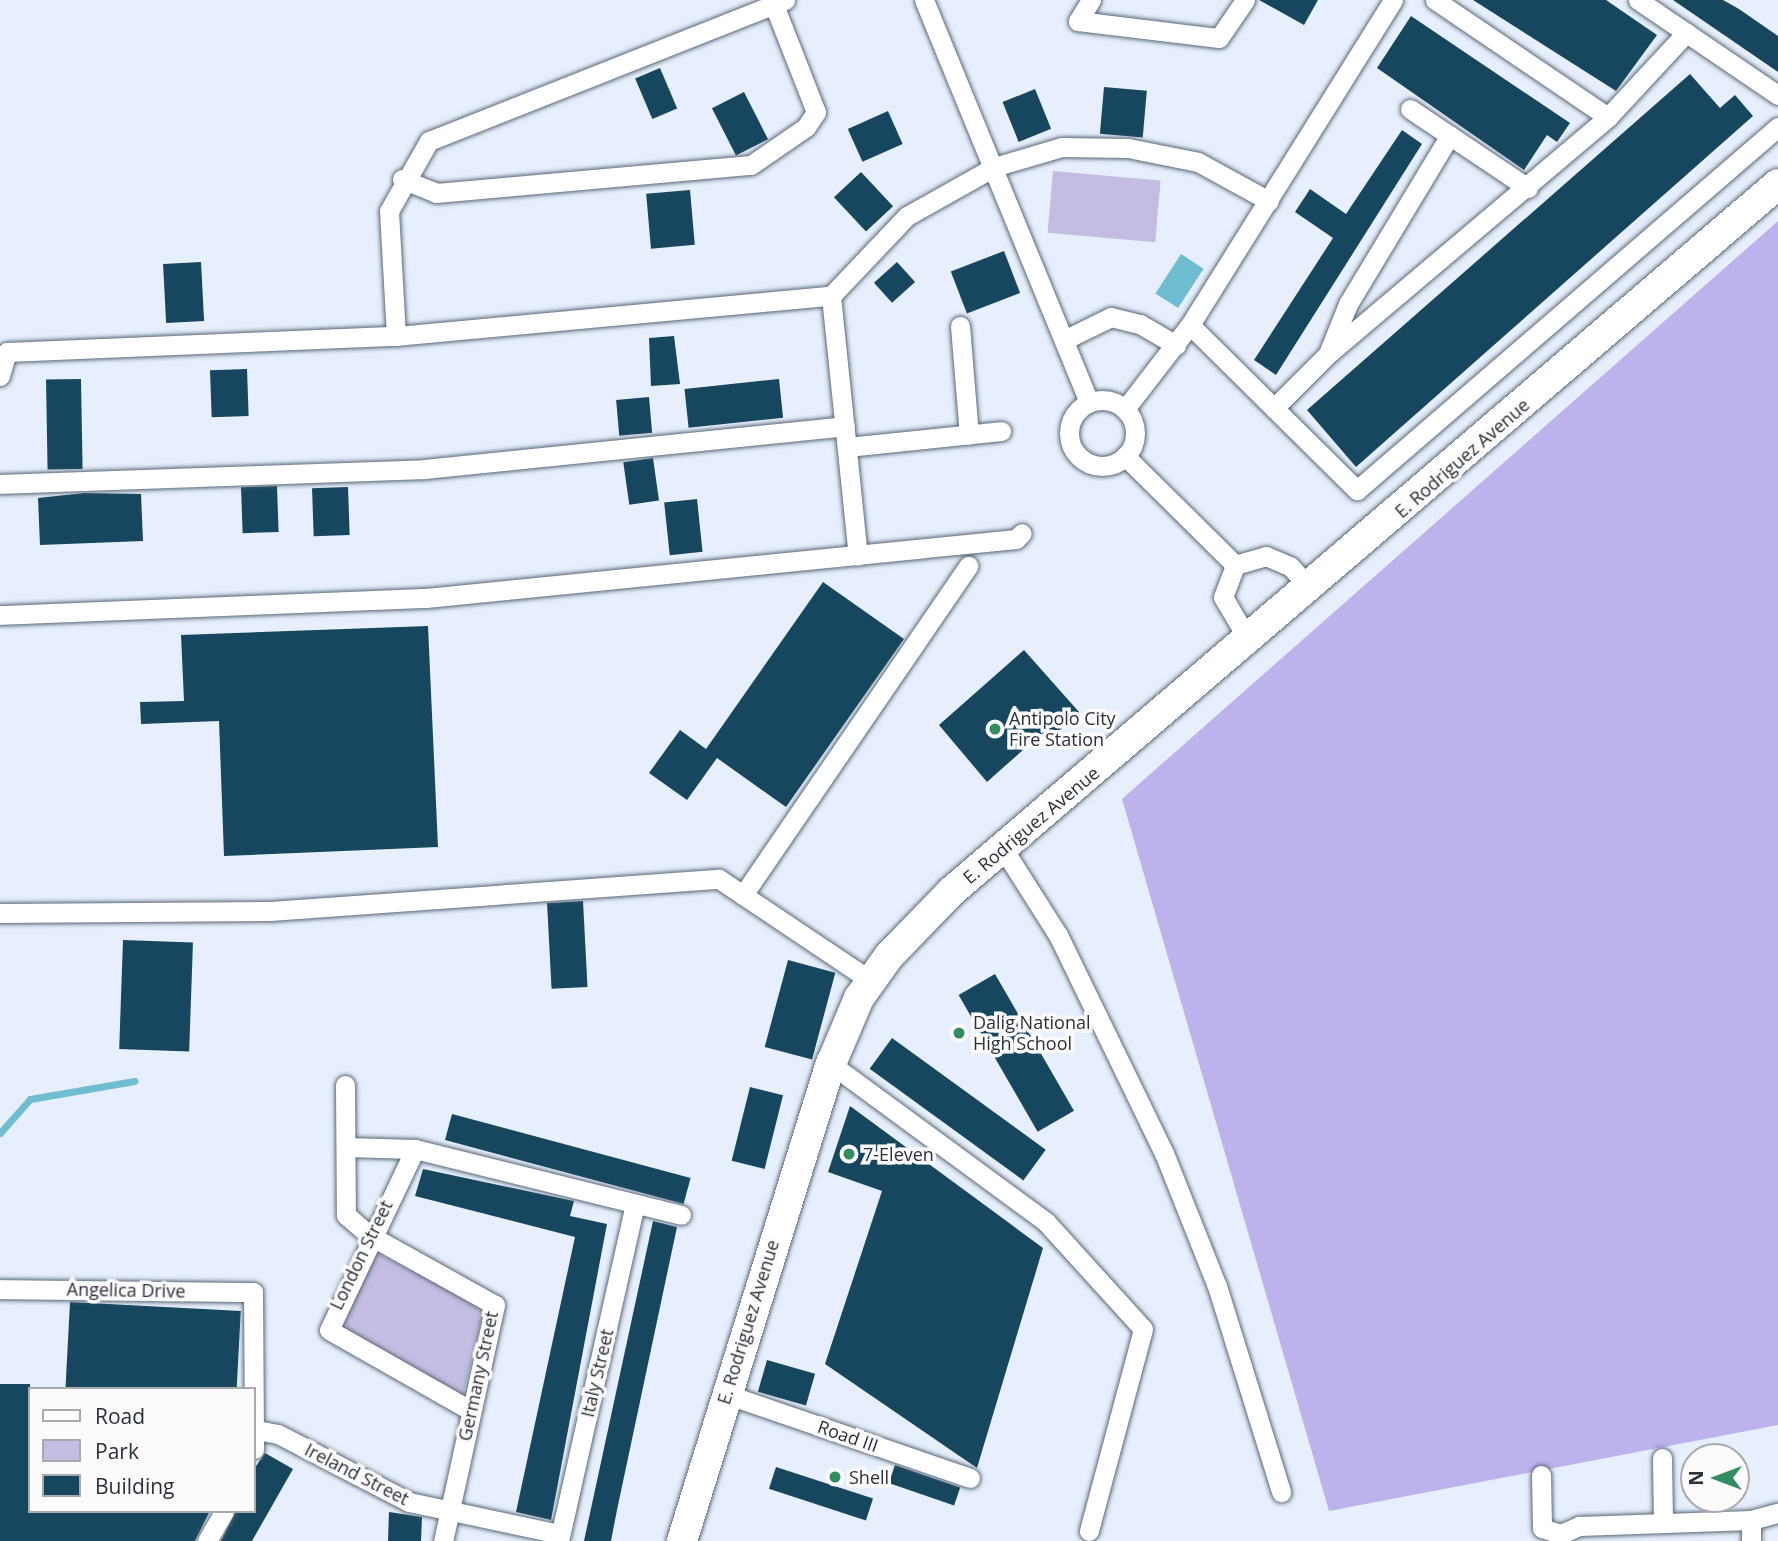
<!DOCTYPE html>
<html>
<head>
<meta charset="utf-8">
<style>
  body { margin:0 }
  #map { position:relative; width:1778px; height:1541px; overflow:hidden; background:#e6effb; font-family:"Open Sans",sans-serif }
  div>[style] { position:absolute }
  .green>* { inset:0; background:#c2bde1; transform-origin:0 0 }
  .forest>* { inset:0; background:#bcb2ec }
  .water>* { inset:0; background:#6fbdd1; transform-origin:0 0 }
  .stream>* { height:7px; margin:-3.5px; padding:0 3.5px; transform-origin:3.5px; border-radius:3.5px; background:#6fbdd1 }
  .building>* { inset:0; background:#17475f; transform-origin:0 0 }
  .roads { filter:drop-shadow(0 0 2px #5a6778) drop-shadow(0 0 2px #5a6778) }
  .street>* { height:19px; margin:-9.5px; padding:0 9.5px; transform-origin:9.5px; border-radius:9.5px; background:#fff }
  .street>.ring { margin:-9.5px; padding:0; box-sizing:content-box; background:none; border:19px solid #fff; border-radius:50% }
  .primary>* { height:30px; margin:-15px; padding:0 15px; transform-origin:15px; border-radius:15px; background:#fff }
  .dots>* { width:19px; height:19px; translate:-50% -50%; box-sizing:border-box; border:4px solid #fbfbfb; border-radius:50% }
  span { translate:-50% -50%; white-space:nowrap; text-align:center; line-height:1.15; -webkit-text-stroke:7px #fbfbfb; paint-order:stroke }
  .street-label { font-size:18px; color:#2b3139 }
  .poi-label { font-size:18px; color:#2b3139 }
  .left { translate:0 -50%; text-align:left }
  .legend { position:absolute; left:28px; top:1387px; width:228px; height:126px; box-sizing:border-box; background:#fbfbfb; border:2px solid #a8aaad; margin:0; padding:9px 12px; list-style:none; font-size:21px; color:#2b3139 }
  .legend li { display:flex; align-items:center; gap:14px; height:35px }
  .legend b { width:35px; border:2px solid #a8aaad }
  .north { position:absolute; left:1680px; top:1443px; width:70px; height:70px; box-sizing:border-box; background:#fbfbfb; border:2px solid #a8aaad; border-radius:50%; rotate:270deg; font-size:19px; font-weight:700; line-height:28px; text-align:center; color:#2b3139 }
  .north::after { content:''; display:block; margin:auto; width:24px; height:32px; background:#338c62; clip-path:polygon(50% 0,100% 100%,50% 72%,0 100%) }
</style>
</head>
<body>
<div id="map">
  <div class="green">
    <i style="left:1053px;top:171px;width:108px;height:62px;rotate:5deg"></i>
    <i style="clip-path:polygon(375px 1252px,484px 1308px,463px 1395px,341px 1326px)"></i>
  </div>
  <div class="forest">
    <i style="clip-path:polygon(1778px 221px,1778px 1425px,1329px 1511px,1122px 799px)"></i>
  </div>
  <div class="water">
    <i style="left:1181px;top:254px;width:27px;height:47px;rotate:33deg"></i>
  </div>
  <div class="stream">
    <i style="left:0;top:1133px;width:45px;rotate:-48.6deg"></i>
    <i style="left:30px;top:1099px;width:106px;rotate:-9.8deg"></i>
  </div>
  <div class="building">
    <i style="clip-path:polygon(1259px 0,1318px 0,1304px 25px)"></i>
    <i style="clip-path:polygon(1473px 0,1606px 0,1657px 35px,1616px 91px)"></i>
    <i style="clip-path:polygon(1673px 0,1723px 0,1739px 9px,1778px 36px,1778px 72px)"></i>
    <i style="clip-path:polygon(1411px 16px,1570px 123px,1557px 142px,1547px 135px,1524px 170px,1377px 68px)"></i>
    <i style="left:660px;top:68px;width:44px;height:27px;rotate:67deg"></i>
    <i style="clip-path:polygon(1690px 74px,1720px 108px,1735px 95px,1753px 116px,1356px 467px,1307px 410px)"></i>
    <i style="left:1104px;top:87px;width:43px;height:47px;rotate:5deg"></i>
    <i style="left:1035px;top:89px;width:43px;height:35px;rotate:68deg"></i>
    <i style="left:744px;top:92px;width:53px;height:36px;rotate:63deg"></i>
    <i style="left:888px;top:111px;width:36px;height:44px;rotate:66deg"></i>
    <i style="clip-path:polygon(1402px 130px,1422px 144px,1276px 375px,1254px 360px,1333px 238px,1295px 212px,1310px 189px,1346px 214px)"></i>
    <i style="left:861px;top:172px;width:47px;height:37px;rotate:47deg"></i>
    <i style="left:690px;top:190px;width:55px;height:44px;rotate:85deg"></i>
    <i style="left:1004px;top:251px;width:45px;height:57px;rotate:69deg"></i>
    <i style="left:201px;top:262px;width:59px;height:38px;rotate:87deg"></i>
    <i style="left:897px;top:262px;width:27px;height:31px;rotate:48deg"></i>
    <i style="clip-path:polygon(674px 336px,680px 384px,651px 386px,649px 338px)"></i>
    <i style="left:247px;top:369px;width:47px;height:37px;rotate:88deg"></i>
    <i style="left:81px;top:379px;width:90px;height:35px;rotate:89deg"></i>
    <i style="left:779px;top:379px;width:39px;height:95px;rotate:84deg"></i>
    <i style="left:649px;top:397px;width:36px;height:33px;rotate:85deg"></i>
    <i style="left:653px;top:458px;width:43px;height:30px;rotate:82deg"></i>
    <i style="left:277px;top:486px;width:46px;height:36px;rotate:88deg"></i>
    <i style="left:348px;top:487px;width:48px;height:36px;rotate:88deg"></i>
    <i style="clip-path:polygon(84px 493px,141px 494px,143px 541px,40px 545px,38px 498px)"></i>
    <i style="left:697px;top:499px;width:53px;height:33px;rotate:84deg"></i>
    <i style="clip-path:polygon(823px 582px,904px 639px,786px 807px,717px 758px,687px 800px,649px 773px,680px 730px,706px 749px)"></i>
    <i style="clip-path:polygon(428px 626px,438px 847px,224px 856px,219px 721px,141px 724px,140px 702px,184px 701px,181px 635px)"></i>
    <i style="clip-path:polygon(1024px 650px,1079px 712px,1049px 740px,1042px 733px,987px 782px,939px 725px)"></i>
    <i style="left:583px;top:901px;width:86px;height:36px;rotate:87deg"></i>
    <i style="left:123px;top:940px;width:70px;height:109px;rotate:2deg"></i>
    <i style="left:788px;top:960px;width:49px;height:90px;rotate:15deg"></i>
    <i style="left:995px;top:974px;width:158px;height:42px;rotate:60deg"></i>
    <i style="left:892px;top:1038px;width:190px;height:38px;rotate:36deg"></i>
    <i style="left:750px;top:1087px;width:34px;height:76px;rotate:14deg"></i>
    <i style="clip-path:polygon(850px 1106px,1043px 1248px,977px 1468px,825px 1364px,882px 1191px,828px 1172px)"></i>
    <i style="left:452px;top:1114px;width:247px;height:27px;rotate:15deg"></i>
    <i style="clip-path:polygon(423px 1169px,574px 1201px,570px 1216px,607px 1224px,551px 1520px,516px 1512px,575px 1237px,415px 1196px)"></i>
    <i style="clip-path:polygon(653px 1221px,677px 1227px,617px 1510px,611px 1541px,584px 1541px)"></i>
    <i style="left:70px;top:1302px;width:171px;height:87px;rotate:3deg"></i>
    <i style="left:767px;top:1360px;width:50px;height:33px;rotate:16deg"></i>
    <i style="clip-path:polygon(0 1384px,30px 1384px,30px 1511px,210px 1511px,195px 1541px,0 1541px)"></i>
    <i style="clip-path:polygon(265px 1453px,293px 1469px,252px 1541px,221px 1541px,236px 1511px,254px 1511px,254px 1469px)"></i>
    <i style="left:895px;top:1465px;width:69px;height:19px;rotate:19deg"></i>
    <i style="left:776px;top:1467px;width:102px;height:23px;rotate:18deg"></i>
    <i style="clip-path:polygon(389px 1512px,422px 1517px,421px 1541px,388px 1541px)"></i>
  </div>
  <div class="roads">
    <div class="street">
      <i style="left:924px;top:0;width:435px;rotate:67.7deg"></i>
      <i style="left:1091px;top:0;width:25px;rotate:122deg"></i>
      <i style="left:1078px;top:21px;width:142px;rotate:6.9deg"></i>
      <i style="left:1219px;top:38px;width:46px;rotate:-55.6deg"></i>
      <i style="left:1435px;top:0;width:209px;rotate:34.1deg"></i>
      <i style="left:1638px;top:0;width:169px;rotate:34.2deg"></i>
      <i style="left:1410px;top:109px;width:142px;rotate:33.8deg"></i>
      <i style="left:402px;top:179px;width:37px;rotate:22deg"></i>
      <i style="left:436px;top:193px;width:316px;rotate:-5.1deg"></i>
      <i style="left:751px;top:165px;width:67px;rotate:-34.6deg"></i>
      <i style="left:806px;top:127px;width:18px;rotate:-56deg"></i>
      <i style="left:816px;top:112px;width:115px;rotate:-111.4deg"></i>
      <i style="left:831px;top:296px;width:261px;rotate:84.1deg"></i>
      <i style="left:1190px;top:325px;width:235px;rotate:44.7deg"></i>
      <i style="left:1357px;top:490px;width:556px;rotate:-40.77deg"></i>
      <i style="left:960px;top:326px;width:109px;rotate:85.3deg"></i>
      <i style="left:396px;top:336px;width:125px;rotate:-93.2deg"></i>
      <i style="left:389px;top:211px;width:81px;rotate:-60.3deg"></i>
      <i style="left:429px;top:141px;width:383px;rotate:-21.6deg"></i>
      <i style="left:1064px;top:340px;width:52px;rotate:-26.1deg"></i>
      <i style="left:1111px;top:317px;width:30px;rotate:14deg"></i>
      <i style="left:1140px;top:324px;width:42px;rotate:30.3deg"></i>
      <i style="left:1329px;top:351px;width:51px;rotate:-68deg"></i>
      <i style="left:1348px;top:304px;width:197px;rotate:-58.9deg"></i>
      <i style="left:0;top:376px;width:25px;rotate:-74deg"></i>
      <i style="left:7px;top:352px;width:389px;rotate:-2.4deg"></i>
      <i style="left:396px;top:336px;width:437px;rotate:-5.3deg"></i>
      <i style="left:831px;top:296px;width:110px;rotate:-46.5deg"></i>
      <i style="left:907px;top:216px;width:100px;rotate:-29.4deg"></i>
      <i style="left:994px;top:167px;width:71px;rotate:-16.4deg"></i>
      <i style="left:1062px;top:147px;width:66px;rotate:0.9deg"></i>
      <i style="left:1128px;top:148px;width:71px;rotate:11.3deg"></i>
      <i style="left:1198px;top:162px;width:81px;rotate:28.8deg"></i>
      <i class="ring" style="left:1069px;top:400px;width:47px;height:47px"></i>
      <i style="left:1274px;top:408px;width:76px;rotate:-45deg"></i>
      <i style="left:1328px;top:354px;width:367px;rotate:-40.2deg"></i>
      <i style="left:1608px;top:117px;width:115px;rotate:-47.1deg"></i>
      <i style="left:1125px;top:409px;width:106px;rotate:-52.3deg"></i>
      <i style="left:1190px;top:325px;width:383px;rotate:-58deg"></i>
      <i style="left:847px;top:447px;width:155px;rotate:-5.9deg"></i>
      <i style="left:1125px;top:456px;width:155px;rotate:44.7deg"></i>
      <i style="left:0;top:484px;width:424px;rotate:-2deg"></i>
      <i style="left:424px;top:469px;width:423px;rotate:-5.8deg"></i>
      <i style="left:0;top:615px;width:426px;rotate:-2.3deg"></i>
      <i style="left:426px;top:598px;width:593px;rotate:-5.71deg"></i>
      <i style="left:1016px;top:539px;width:8px;rotate:-45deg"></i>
      <i style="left:1249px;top:641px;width:51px;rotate:-120.6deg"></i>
      <i style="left:1223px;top:597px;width:34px;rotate:-69deg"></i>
      <i style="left:1235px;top:565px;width:32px;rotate:-16deg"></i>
      <i style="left:1266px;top:556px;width:26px;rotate:23deg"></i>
      <i style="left:1290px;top:566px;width:30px;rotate:48deg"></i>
      <i style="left:1004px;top:850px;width:101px;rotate:57.6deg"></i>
      <i style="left:1058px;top:935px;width:242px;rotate:64.1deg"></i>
      <i style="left:1164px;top:1153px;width:143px;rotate:68.3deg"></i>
      <i style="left:1217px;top:1286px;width:216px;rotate:72.7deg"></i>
      <i style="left:743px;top:895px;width:399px;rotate:-55.6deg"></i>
      <i style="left:0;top:913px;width:270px;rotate:-0.4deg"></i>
      <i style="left:270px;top:911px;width:450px;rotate:-4.1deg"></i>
      <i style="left:719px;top:879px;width:182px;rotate:33.8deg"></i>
      <i style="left:831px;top:1064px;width:267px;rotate:36.3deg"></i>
      <i style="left:1046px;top:1222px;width:144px;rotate:47.8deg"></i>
      <i style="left:1143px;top:1329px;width:209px;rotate:105deg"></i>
      <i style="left:345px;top:1085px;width:130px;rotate:89.6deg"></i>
      <i style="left:346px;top:1215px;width:30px;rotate:41deg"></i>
      <i style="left:369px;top:1235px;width:144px;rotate:29.1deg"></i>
      <i style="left:495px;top:1305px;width:242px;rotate:102.4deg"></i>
      <i style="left:346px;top:1147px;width:69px;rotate:1.7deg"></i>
      <i style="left:415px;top:1149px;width:274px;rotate:13.9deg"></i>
      <i style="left:415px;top:1149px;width:200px;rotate:115.4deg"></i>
      <i style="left:329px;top:1330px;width:162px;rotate:29.6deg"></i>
      <i style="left:0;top:1289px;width:253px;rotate:0.7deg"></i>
      <i style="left:253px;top:1292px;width:157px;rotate:89.6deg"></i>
      <i style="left:726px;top:1394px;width:258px;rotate:19deg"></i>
      <i style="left:257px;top:1430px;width:21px;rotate:11deg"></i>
      <i style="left:278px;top:1434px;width:148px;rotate:27.4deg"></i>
      <i style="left:409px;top:1502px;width:154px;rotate:12deg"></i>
      <i style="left:1662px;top:1458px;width:65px;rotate:89.1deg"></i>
      <i style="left:1541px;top:1475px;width:53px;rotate:88.9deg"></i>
      <i style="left:1542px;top:1528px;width:20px;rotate:18deg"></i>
      <i style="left:1561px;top:1534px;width:20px;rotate:-24deg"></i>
      <i style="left:1579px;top:1526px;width:172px;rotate:-2deg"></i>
      <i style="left:1751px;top:1520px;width:28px;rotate:-15deg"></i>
      <i style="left:1751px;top:1520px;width:21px;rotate:90deg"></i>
      <i style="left:207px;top:1541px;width:34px;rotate:-60deg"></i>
      <i style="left:559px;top:1541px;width:345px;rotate:-77.3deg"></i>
    </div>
    <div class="primary">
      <i style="left:682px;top:1541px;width:500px;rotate:-72.7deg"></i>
      <i style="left:831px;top:1064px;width:72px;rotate:-67deg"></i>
      <i style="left:859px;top:998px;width:52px;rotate:-54.5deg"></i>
      <i style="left:889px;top:956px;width:91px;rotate:-45.9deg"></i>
      <i style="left:952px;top:891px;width:1087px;rotate:-40.56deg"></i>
    </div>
  </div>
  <div class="dots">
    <i style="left:995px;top:729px;background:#338c62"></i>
    <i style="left:959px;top:1033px;background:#338c62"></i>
    <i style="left:849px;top:1154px;background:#338c62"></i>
    <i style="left:835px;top:1477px;background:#338c62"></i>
  </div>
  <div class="street-label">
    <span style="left:1462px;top:458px;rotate:-41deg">E. Rodriguez Avenue</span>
    <span style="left:1031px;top:825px;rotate:-40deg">E. Rodriguez Avenue</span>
    <span style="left:361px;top:1255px;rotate:-64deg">London Street</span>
    <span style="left:126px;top:1290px;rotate:1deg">Angelica Drive</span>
    <span style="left:748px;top:1322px;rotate:-73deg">E. Rodriguez Avenue</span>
    <span style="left:597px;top:1373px;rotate:-77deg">Italy Street</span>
    <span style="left:478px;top:1376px;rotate:-78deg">Germany Street</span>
    <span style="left:848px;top:1436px;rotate:19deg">Road III</span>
    <span style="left:357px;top:1474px;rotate:27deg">Ireland Street</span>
  </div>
  <div class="poi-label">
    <span class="left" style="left:1009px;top:729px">Antipolo City<br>Fire Station</span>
    <span class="left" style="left:973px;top:1033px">Dalig National<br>High School</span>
    <span class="left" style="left:863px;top:1154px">7-Eleven</span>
    <span class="left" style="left:849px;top:1477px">Shell</span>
  </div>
  <ul class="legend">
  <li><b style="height:9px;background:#fff"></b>Road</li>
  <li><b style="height:19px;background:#c2bde1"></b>Park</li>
  <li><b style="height:19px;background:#17475f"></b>Building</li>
  </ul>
  <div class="north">N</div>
</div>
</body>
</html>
